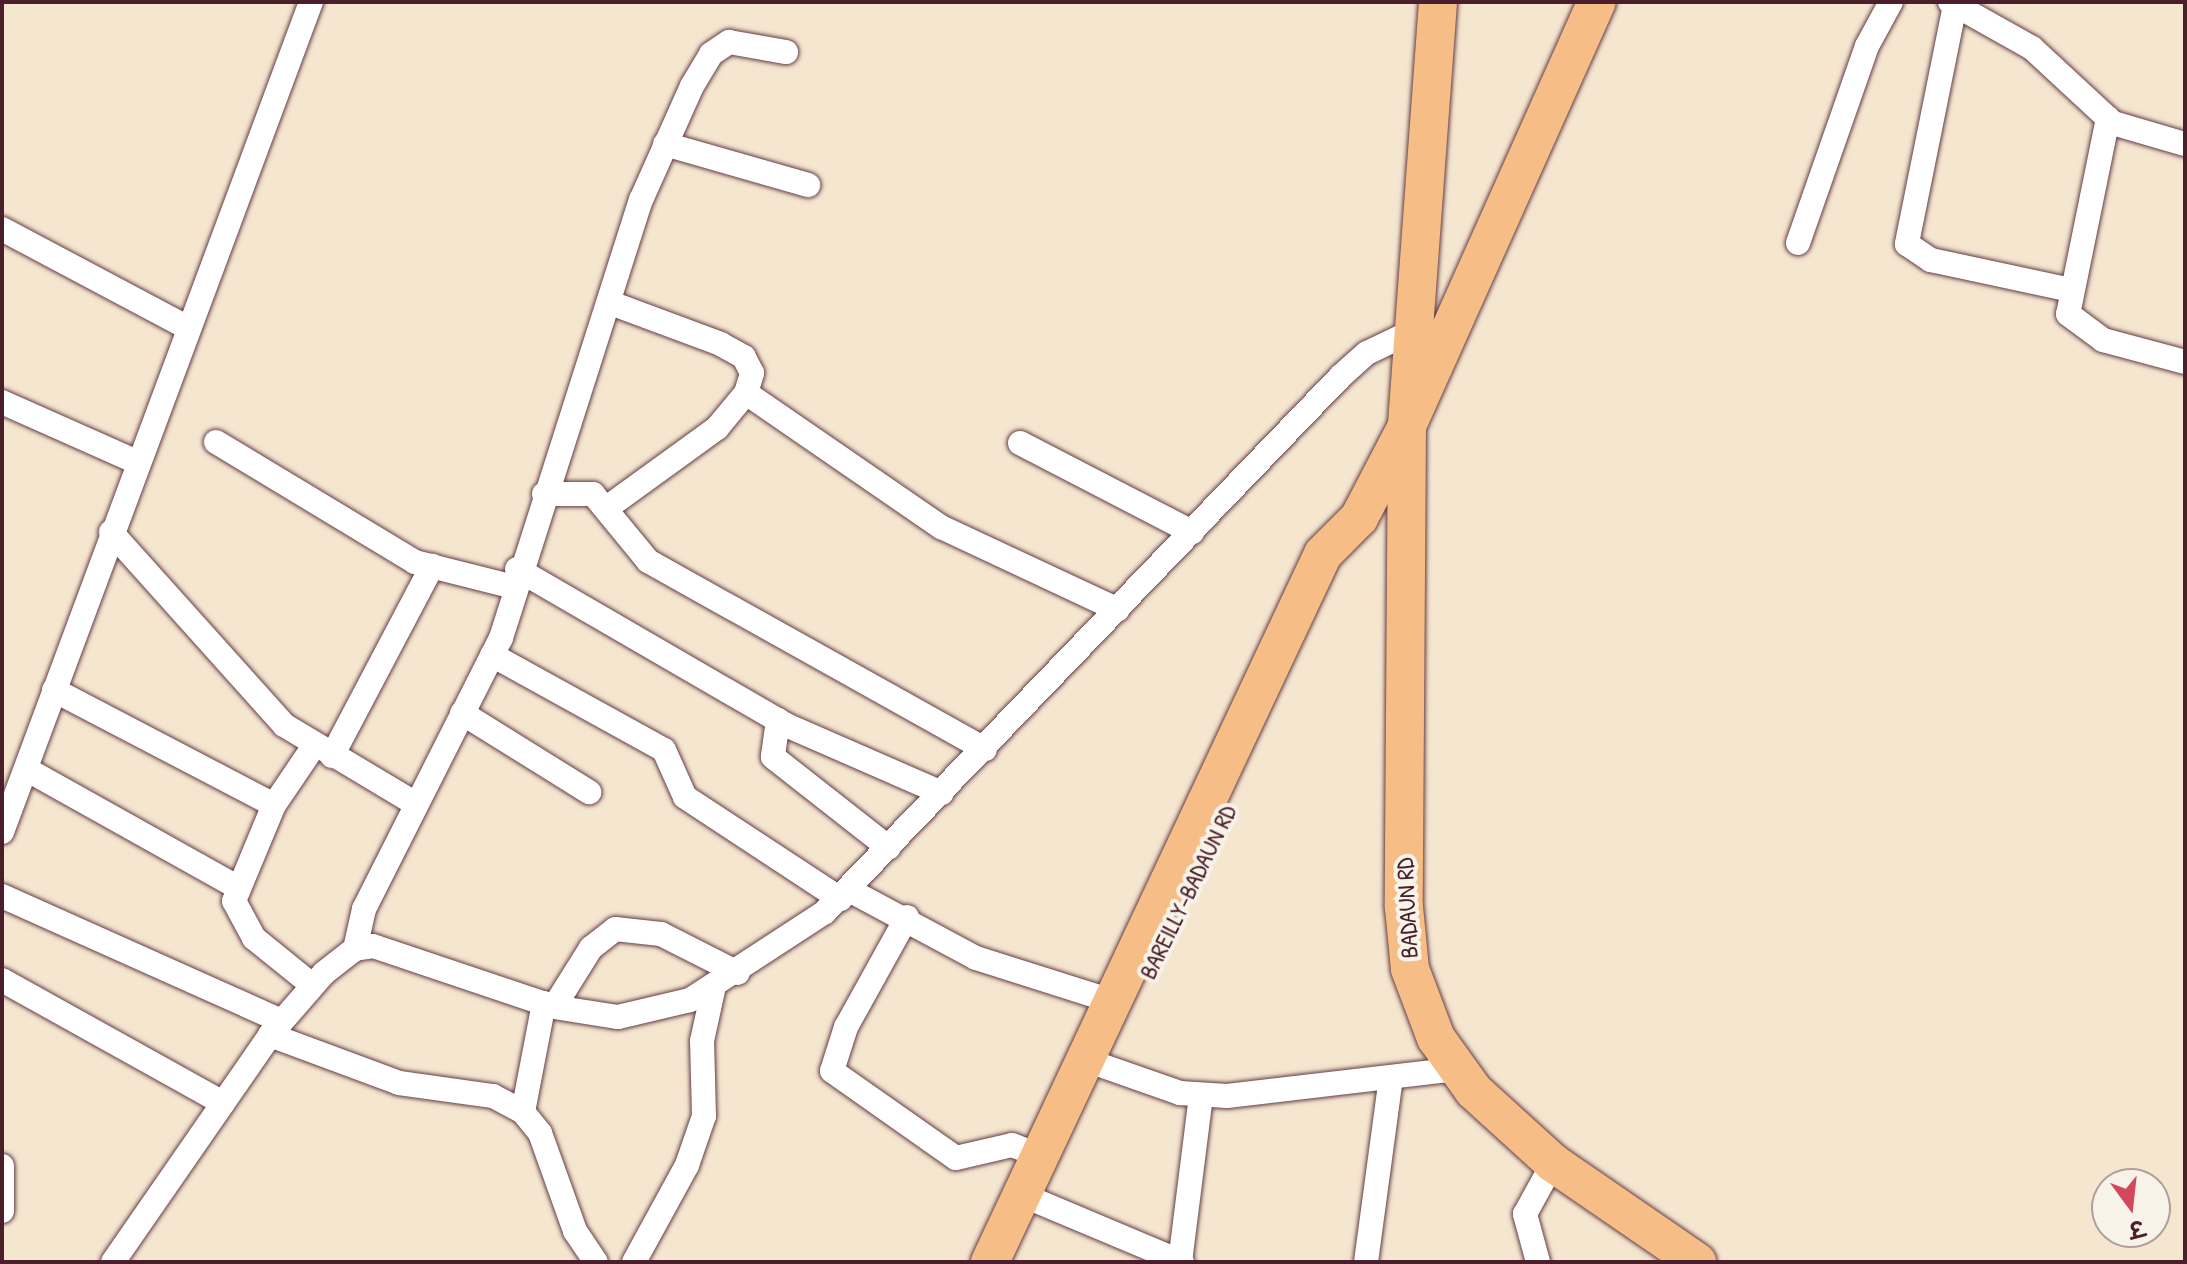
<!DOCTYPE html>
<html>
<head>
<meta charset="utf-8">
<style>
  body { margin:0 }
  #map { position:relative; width:2187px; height:1264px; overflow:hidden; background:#f5e6d0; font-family:"Patrick Hand","Playpen Sans Deva",sans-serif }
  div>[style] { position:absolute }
  .roads { filter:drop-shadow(0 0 2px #643d44) drop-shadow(0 0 2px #643d44) }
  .street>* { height:24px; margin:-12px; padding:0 12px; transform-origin:12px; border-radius:12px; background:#fff }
  .primary>* { height:38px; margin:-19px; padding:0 19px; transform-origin:19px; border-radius:19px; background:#f6be86 }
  span { translate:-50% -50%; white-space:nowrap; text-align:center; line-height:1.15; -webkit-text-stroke:8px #f7f3e8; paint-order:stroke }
  .street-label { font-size:24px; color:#4a1f2b }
  .frame { position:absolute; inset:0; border:4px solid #4a1f2b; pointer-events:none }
  .north { position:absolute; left:2091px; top:1168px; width:80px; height:80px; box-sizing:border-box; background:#f7f3e8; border:2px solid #b29e9c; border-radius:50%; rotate:165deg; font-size:22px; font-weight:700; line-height:32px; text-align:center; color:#4a1f2b }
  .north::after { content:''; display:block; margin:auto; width:28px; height:36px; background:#d1495b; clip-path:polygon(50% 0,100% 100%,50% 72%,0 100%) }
</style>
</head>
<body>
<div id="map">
  <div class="roads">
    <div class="street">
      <i style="left:1950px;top:2px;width:94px;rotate:29.3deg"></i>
      <i style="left:2032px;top:48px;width:110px;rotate:42.8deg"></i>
      <i style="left:2113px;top:123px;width:75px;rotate:16.3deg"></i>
      <i style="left:1955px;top:5px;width:244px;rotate:101.4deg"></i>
      <i style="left:1907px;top:244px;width:29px;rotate:34deg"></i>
      <i style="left:1931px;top:260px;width:143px;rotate:12.1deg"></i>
      <i style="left:2108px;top:118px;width:200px;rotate:101.5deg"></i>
      <i style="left:2068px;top:314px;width:44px;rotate:36.6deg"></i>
      <i style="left:2103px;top:340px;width:85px;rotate:15deg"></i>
      <i style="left:665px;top:144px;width:149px;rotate:16deg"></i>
      <i style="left:2px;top:229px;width:211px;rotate:28deg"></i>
      <i style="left:1798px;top:243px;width:209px;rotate:-70.7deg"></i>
      <i style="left:1867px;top:46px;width:50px;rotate:-61.4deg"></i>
      <i style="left:746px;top:393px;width:237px;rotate:34.5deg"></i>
      <i style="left:941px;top:527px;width:195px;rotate:25.1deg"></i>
      <i style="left:2px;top:402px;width:148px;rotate:24deg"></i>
      <i style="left:216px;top:442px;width:232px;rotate:31.1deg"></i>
      <i style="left:415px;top:562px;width:102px;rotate:14.2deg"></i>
      <i style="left:1020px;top:443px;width:194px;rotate:27.4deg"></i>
      <i style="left:544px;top:494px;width:49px"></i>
      <i style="left:593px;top:494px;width:87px;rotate:50.6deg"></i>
      <i style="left:648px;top:561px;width:386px;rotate:29.2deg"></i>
      <i style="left:608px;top:507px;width:135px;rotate:-35.9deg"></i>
      <i style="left:717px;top:428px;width:45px;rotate:-50.4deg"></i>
      <i style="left:746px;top:393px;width:21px;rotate:-73deg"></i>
      <i style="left:752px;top:373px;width:18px;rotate:-117deg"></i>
      <i style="left:744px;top:357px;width:26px;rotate:-151deg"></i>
      <i style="left:721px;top:344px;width:117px;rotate:-159.6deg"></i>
      <i style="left:111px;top:532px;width:259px;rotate:48.1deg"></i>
      <i style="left:284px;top:725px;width:154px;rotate:30.9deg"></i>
      <i style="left:517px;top:569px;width:311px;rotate:30.1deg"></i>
      <i style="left:786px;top:725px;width:170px;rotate:23.6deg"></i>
      <i style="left:492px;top:655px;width:196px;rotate:28.9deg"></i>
      <i style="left:664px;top:750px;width:51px;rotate:65.9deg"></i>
      <i style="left:685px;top:797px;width:186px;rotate:33.3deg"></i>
      <i style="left:54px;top:690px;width:248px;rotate:27.6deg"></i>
      <i style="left:462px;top:713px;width:150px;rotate:31.9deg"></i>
      <i style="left:778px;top:720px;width:37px;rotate:98deg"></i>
      <i style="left:773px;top:757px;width:147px;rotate:38.1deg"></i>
      <i style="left:332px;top:756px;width:215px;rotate:-62.2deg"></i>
      <i style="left:26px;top:769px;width:244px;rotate:29.2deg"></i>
      <i style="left:2px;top:832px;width:886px;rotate:-69.58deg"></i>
      <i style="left:849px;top:890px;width:144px;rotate:28.2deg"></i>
      <i style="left:976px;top:958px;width:146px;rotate:17.6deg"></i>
      <i style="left:2px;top:896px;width:306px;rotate:24.1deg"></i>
      <i style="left:907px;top:917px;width:126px;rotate:119deg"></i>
      <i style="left:846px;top:1027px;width:46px;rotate:107.7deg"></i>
      <i style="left:832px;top:1071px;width:151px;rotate:35.1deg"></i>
      <i style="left:956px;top:1158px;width:57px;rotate:-13.1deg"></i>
      <i style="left:1012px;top:1145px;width:31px;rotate:21deg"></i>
      <i style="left:355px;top:949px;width:41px;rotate:-77.3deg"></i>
      <i style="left:364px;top:909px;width:304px;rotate:-63.2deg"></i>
      <i style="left:501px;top:638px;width:460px;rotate:-72.3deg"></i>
      <i style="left:641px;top:200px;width:125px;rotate:-65.9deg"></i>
      <i style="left:692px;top:86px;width:37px;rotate:-59deg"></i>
      <i style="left:711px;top:54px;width:22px;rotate:-34deg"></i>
      <i style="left:729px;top:42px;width:58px;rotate:10deg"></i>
      <i style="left:2px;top:980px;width:253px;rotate:29.1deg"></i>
      <i style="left:312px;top:985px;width:75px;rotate:-141deg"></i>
      <i style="left:254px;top:938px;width:42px;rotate:-118.4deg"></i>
      <i style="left:234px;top:901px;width:104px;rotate:-67.4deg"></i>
      <i style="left:274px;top:805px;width:71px;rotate:-55.9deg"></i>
      <i style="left:554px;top:1007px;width:70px;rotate:-57.9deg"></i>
      <i style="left:591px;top:948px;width:31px;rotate:-38deg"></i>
      <i style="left:615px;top:929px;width:46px;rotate:6.2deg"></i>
      <i style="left:661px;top:934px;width:86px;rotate:26.9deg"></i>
      <i style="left:270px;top:1035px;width:138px;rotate:20.4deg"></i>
      <i style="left:399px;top:1083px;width:95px;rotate:7.9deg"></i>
      <i style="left:493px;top:1096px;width:34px;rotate:28deg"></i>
      <i style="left:523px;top:1112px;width:27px;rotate:51deg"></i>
      <i style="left:540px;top:1133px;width:104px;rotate:70.3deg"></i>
      <i style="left:575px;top:1231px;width:37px;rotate:56deg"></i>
      <i style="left:1103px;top:1066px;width:82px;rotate:19.3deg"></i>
      <i style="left:1180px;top:1093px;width:47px;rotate:3.7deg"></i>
      <i style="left:1227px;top:1096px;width:231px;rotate:-6.7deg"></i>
      <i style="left:523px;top:1112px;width:111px;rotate:-79.1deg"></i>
      <i style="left:2px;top:1166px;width:45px;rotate:90deg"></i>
      <i style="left:1039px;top:1202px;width:155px;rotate:22.8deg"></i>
      <i style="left:113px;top:1262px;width:276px;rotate:-55.3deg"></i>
      <i style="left:270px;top:1035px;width:82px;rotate:-48.9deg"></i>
      <i style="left:324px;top:973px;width:39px;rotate:-38deg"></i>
      <i style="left:355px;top:949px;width:18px;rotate:-9deg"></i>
      <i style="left:373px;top:946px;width:191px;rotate:18.6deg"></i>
      <i style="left:554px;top:1007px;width:65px;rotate:8.9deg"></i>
      <i style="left:618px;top:1017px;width:74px;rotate:-13.3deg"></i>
      <i style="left:690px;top:1000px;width:161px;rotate:-33.1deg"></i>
      <i style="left:825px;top:912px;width:743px;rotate:-46.09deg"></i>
      <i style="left:1340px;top:377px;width:36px;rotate:-42deg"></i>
      <i style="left:1367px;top:353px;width:51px;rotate:-25.6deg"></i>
      <i style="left:634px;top:1262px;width:111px;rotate:-61.3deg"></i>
      <i style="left:687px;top:1165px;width:52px;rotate:-70.9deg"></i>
      <i style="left:704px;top:1116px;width:75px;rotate:-91.5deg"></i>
      <i style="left:702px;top:1041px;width:56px;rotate:-77.7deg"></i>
      <i style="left:1180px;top:1262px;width:168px;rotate:-82.8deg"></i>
      <i style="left:1366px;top:1262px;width:186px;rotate:-82.3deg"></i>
      <i style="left:1538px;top:1262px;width:50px;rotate:-105.2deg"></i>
      <i style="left:1525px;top:1214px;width:58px;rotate:-61.2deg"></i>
    </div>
    <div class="primary">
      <i style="left:1438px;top:2px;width:425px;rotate:94.2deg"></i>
      <i style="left:1407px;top:426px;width:481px;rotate:90.4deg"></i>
      <i style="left:1404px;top:907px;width:62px;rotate:84.5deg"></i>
      <i style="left:1410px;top:969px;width:74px;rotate:69.4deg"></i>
      <i style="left:1436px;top:1038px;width:65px;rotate:54.4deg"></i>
      <i style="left:1474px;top:1091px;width:107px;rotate:42.3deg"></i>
      <i style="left:1553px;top:1163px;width:175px;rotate:34.5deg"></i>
      <i style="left:990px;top:1262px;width:782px;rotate:-64.81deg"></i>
      <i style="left:1323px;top:554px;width:51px;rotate:-45deg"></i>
      <i style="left:1359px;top:518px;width:104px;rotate:-62.4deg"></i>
      <i style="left:1407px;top:426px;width:465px;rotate:-65.9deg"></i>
    </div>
  </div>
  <div class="street-label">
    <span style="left:1188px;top:892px;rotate:-64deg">BAREILLY-BADAUN RD</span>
    <span style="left:1407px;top:908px;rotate:-93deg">BADAUN RD</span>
  </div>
  <div class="frame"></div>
  <div class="north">उ</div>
</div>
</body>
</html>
